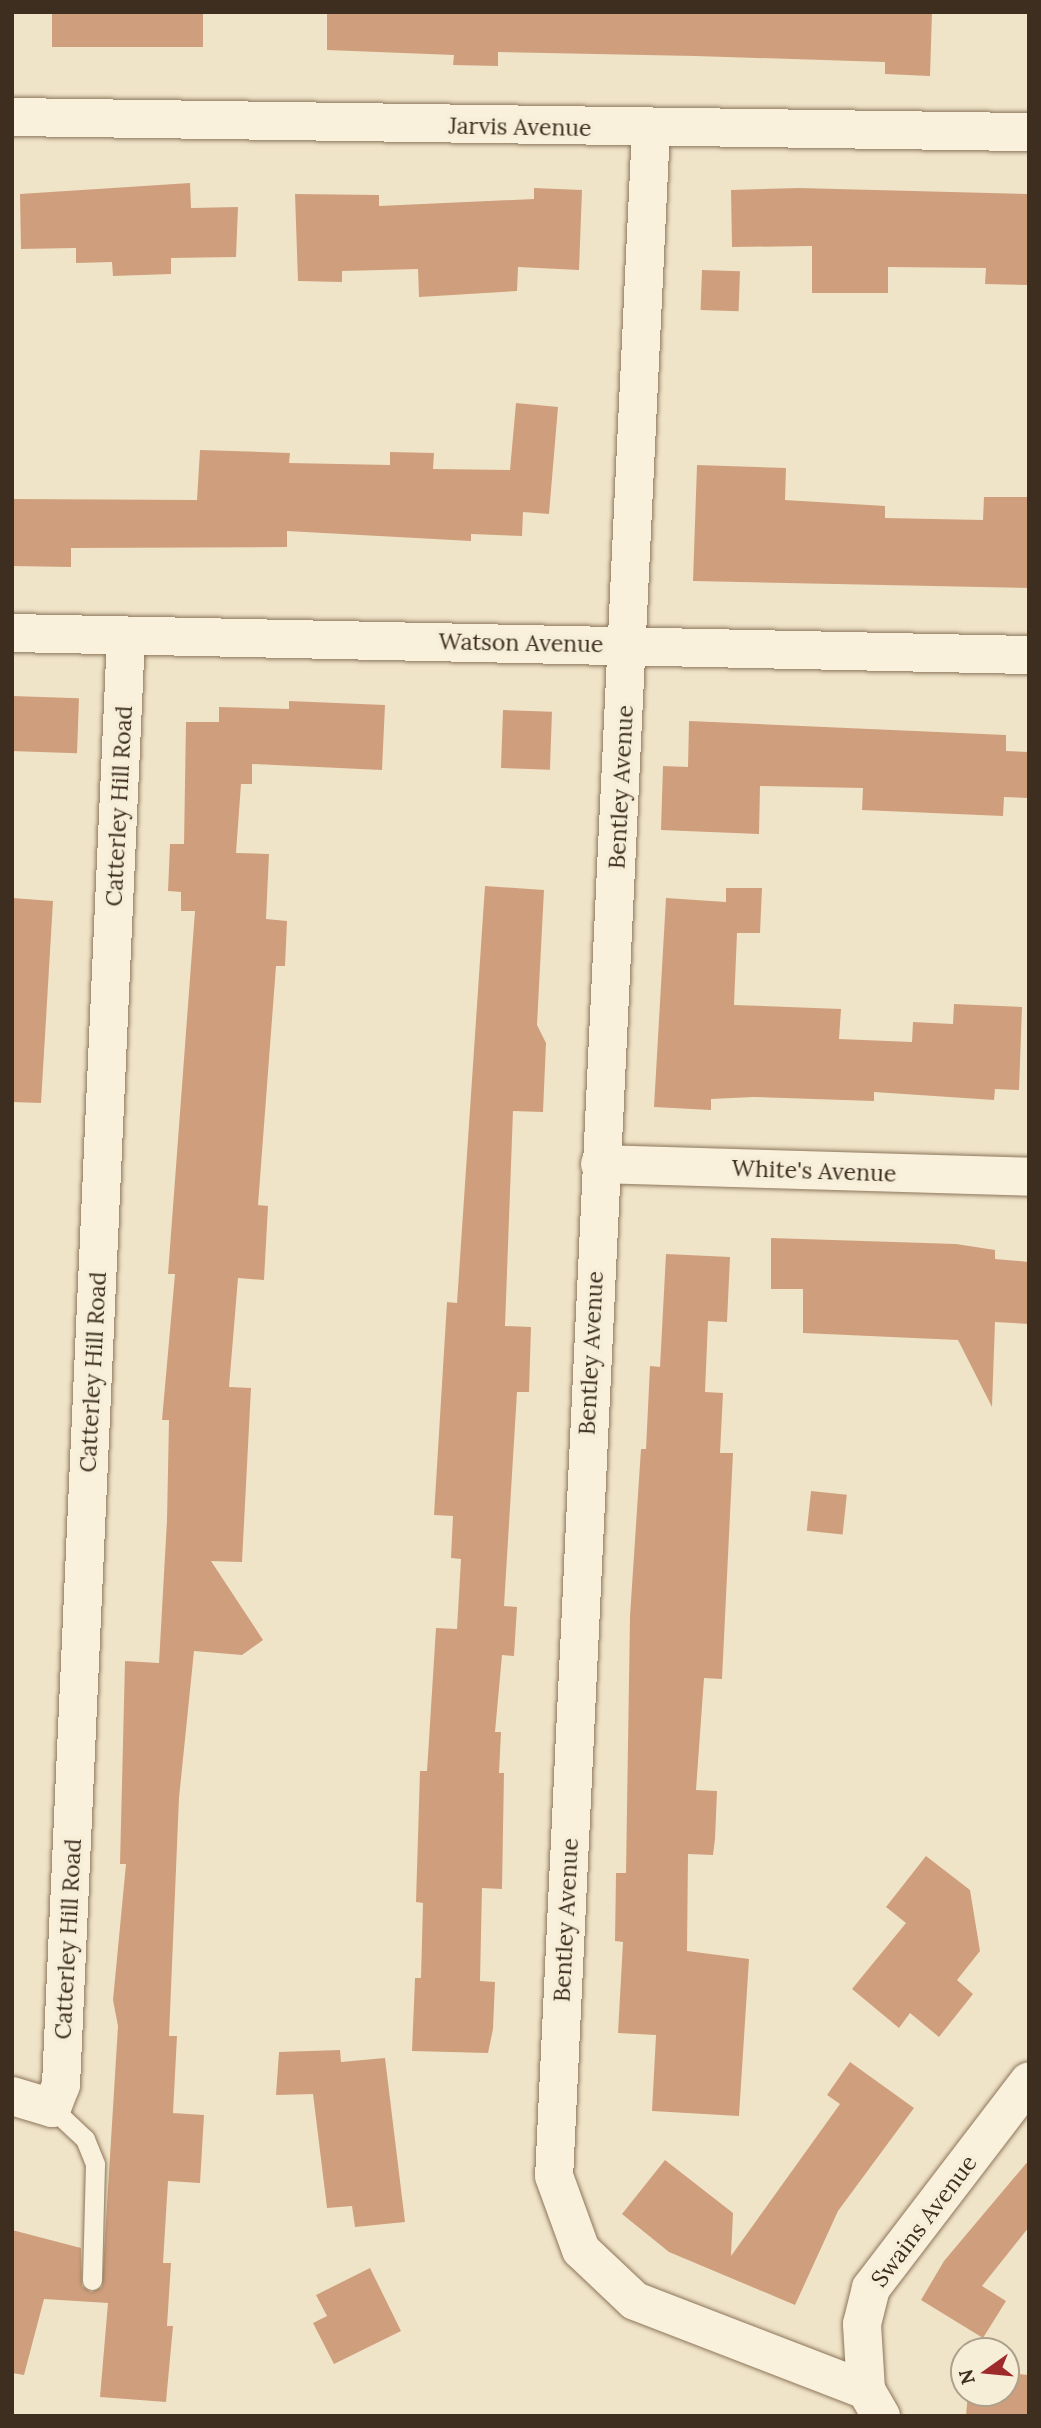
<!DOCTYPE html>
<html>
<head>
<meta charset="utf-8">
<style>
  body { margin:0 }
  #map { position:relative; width:1041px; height:2428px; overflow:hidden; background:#f0e4c8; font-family:Lora,serif }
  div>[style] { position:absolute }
  .building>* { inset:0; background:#cf9f7d; transform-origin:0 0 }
  .roads { filter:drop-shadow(0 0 2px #8d765c) drop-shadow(0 0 2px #8d765c) }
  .lane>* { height:19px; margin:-9.5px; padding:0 9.5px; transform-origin:9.5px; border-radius:9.5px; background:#faf1dc }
  .street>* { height:38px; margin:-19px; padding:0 19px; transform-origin:19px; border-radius:19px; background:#faf1dc }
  span { translate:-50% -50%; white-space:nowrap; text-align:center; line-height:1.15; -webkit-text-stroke:7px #f7eed8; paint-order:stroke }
  .street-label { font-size:23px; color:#3d2e20 }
  .frame { position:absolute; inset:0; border:14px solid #3d2e20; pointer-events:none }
  .north { position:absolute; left:950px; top:2337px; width:70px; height:70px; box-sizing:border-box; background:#f7eed8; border:2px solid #ada18e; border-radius:50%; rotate:255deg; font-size:19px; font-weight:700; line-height:28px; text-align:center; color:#3d2e20 }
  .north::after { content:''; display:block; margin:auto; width:24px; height:32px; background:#9e2a2b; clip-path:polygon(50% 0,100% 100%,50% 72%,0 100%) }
</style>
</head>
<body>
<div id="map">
  <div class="building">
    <i style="left:52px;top:12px;width:151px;height:35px"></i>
    <i style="clip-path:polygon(327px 12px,932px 12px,930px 76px,885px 74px,885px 62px,695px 56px,498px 52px,498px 66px,453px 65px,454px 55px,327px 50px)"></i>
    <i style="clip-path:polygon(190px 183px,191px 208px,238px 207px,236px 257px,171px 258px,171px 274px,113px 276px,112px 262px,76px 263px,76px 248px,21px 249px,20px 194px)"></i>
    <i style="clip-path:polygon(534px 188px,582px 190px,579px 270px,518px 267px,517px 291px,419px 297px,418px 269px,342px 271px,342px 282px,298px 281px,295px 194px,379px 195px,379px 206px,534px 199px)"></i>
    <i style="clip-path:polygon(799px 188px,1029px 194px,1029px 285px,985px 284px,986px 268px,888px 267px,888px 293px,812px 293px,812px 246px,732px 247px,731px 190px)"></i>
    <i style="left:702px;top:270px;width:38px;height:40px;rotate:2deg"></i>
    <i style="clip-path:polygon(516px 403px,558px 407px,549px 514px,523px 512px,522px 536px,471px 534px,471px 541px,287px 531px,287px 547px,71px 548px,71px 567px,12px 566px,12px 499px,197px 500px,200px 450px,290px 453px,289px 463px,390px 465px,390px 452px,434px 453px,433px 469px,510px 470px)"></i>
    <i style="clip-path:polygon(697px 465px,786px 468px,785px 500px,885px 506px,885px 518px,983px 520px,984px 497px,1029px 497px,1029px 588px,693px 581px)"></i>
    <i style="left:12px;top:696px;width:67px;height:55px;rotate:2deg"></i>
    <i style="clip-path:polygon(289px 701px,385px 705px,382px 770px,252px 764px,252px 784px,241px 784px,236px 853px,269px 854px,266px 919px,287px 921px,285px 966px,276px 966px,258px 1205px,268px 1206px,264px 1280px,238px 1278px,229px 1387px,251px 1388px,242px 1562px,211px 1561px,263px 1640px,242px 1655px,194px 1651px,179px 1798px,169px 2036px,177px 2036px,173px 2113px,204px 2115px,200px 2183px,168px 2181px,163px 2263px,171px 2263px,167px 2326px,173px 2326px,166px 2402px,100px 2397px,108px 2303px,44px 2299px,24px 2375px,12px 2373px,12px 2230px,81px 2248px,82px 2286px,91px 2292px,102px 2287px,118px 2026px,113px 2000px,126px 1864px,120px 1864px,125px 1661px,159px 1663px,167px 1520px,169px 1420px,162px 1420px,175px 1274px,168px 1274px,195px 911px,181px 911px,181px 892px,168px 891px,170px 844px,184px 844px,186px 722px,219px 722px,219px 707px,289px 709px)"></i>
    <i style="left:503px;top:710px;width:49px;height:58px;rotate:2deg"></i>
    <i style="clip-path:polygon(689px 721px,1006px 735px,1006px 751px,1029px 752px,1028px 798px,1004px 797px,1003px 816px,862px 810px,863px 788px,760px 786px,759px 834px,661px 830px,663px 766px,688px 767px)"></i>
    <i style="clip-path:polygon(485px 886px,544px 890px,537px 1025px,546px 1043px,543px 1112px,513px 1111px,505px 1326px,531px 1327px,529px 1392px,517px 1392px,504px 1606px,517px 1607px,514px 1656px,502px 1655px,495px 1732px,501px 1732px,499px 1773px,504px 1773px,502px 1889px,482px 1888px,480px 1981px,495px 1982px,493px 2029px,488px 2053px,412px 2051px,415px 1978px,421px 1978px,423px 1903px,416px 1902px,420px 1771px,427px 1771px,436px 1628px,457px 1629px,461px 1559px,451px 1558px,453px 1516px,434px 1515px,447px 1302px,457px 1303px)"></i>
    <i style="clip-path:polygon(726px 888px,762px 888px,760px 933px,737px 933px,734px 1005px,841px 1009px,839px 1039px,912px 1042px,913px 1022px,953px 1024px,954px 1004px,1022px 1007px,1019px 1090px,995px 1089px,994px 1100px,874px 1092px,874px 1101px,754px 1097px,711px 1099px,711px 1110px,654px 1107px,666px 898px,726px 902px)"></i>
    <i style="clip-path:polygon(12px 898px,53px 901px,41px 1103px,12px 1102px)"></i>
    <i style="clip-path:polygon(771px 1238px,956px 1244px,995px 1250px,995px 1259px,1029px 1262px,1029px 1324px,995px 1322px,992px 1407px,958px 1340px,803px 1333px,803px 1289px,771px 1289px)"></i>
    <i style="clip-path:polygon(666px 1254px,730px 1257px,727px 1322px,708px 1321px,705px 1392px,723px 1393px,720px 1453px,733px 1453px,722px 1679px,704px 1678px,696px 1790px,717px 1791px,715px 1839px,713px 1855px,688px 1854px,687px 1951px,749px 1959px,739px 2116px,652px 2111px,656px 2035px,618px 2033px,623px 1942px,615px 1941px,616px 1873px,626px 1873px,630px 1616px,641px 1449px,646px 1449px,650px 1366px,660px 1367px)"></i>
    <i style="left:811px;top:1491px;width:36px;height:40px;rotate:6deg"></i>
    <i style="clip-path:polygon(926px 1856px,970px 1890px,980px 1951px,957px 1980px,973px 1994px,939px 2037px,910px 2013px,899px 2028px,852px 1989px,906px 1923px,886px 1907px)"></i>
    <i style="clip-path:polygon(340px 2050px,341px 2062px,385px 2058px,405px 2222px,355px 2227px,352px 2206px,327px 2208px,313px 2094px,276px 2095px,279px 2052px)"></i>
    <i style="clip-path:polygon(850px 2062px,914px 2108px,838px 2211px,795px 2305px,669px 2252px,622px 2214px,665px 2160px,733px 2213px,731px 2256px,840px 2104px,827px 2095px)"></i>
    <i style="clip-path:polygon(1029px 2160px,1029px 2227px,982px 2286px,1006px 2301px,983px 2338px,921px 2300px,944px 2261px)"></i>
    <i style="clip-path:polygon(370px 2268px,401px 2331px,334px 2364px,313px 2323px,327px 2316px,316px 2295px)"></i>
    <i style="clip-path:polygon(1006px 2373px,1029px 2375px,1029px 2416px,966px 2416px,968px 2393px,1006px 2393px)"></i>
  </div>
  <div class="roads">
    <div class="lane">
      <i style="left:52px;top:2108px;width:45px;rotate:43.2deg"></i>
      <i style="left:85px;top:2139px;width:27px;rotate:68deg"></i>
      <i style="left:95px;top:2164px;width:116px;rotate:91.5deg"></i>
    </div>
    <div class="street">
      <i style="left:12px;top:117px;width:1017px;rotate:0.85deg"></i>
      <i style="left:651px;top:129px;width:2049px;rotate:92.71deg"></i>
      <i style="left:554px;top:2176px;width:79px;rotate:70deg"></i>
      <i style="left:581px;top:2250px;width:74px;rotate:43.4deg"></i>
      <i style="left:635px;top:2301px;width:248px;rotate:21.1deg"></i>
      <i style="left:12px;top:633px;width:1017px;rotate:1.24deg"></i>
      <i style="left:600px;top:1164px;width:429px;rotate:1.7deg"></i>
      <i style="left:12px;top:2096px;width:42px;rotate:16.7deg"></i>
      <i style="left:52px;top:2108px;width:25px;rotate:-69deg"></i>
      <i style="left:61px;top:2085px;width:1451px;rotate:-87.43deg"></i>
      <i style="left:881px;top:2416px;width:30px;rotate:-120deg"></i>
      <i style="left:866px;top:2390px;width:66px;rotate:-93.5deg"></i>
      <i style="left:862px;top:2324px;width:37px;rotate:-76deg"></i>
      <i style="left:871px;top:2288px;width:260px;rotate:-52.6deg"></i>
    </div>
  </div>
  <div class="street-label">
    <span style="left:520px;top:127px;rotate:1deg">Jarvis Avenue</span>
    <span style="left:521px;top:643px;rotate:1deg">Watson Avenue</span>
    <span style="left:621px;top:787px;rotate:-87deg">Bentley Avenue</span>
    <span style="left:119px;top:806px;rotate:-87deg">Catterley Hill Road</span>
    <span style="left:814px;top:1171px;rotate:2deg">White's Avenue</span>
    <span style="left:591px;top:1353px;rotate:-87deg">Bentley Avenue</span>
    <span style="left:93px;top:1372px;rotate:-87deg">Catterley Hill Road</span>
    <span style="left:566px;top:1920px;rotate:-87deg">Bentley Avenue</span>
    <span style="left:68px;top:1939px;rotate:-87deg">Catterley Hill Road</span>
    <span style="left:924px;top:2221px;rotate:-53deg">Swains Avenue</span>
  </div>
  <div class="frame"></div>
  <div class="north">N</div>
</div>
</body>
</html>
